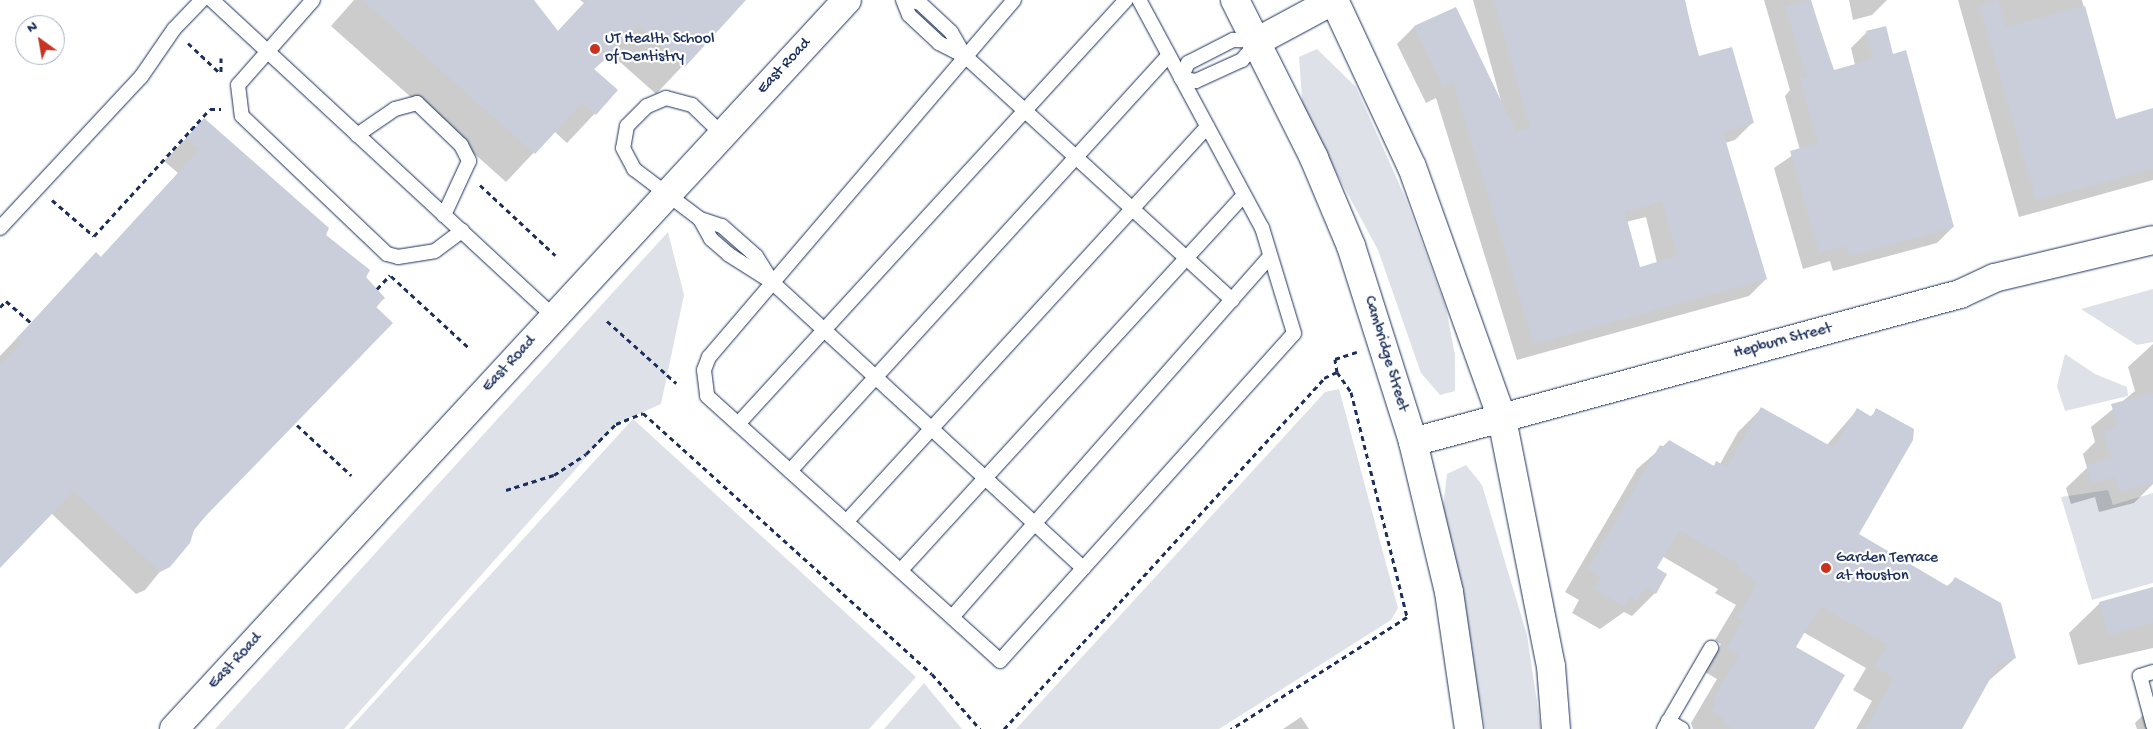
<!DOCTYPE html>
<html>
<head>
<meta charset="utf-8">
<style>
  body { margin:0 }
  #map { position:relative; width:2153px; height:729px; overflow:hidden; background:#fff; font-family:"Gochi Hand",sans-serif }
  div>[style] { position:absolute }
  .green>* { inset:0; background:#dee1e7 }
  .shadow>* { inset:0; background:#0003 }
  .building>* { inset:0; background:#caceda }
  .path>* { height:3px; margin-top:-1.5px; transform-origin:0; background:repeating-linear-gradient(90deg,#1b2f5e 0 5px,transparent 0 9px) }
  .roads { filter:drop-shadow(0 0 1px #1b2f5e) drop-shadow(0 0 1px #1b2f5e) }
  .service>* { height:14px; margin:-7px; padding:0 7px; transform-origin:7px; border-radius:7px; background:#fff }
  .minor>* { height:28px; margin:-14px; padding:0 14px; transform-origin:14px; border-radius:14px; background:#fff }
  .tertiary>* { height:28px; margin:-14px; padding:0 14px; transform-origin:14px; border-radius:14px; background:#fff }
  .dots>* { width:14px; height:14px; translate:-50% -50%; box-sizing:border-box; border:2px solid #fff; border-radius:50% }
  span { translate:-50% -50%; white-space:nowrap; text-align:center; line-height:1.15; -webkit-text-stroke:4.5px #fff; paint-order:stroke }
  .poi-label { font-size:16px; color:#1b2f5e }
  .left { translate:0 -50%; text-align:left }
  .street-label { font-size:16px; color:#1b2f5e }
  .north { position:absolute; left:15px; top:15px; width:50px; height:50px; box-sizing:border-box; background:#fff; border:1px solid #a4acbf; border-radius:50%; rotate:328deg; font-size:14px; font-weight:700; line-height:20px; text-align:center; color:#1b2f5e }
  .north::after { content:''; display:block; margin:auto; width:18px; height:22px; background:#c8321e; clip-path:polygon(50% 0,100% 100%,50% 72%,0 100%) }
</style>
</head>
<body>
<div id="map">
  <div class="green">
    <i style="clip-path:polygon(1317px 49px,1356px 87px,1405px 197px,1446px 308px,1455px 355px,1455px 391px,1440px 395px,1421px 373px,1378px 250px,1303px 111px,1299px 57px)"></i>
    <i style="clip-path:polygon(668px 232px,684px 295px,661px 404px,616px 424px,344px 729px,215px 729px)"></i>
    <i style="clip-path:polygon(2153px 289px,2153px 342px,2137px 345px,2081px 309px)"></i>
    <i style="clip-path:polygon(2065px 354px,2095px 374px,2127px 387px,2128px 396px,2065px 411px,2057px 386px)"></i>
    <i style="clip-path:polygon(1339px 389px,1398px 608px,1391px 620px,1219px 729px,1016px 729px,1325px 392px)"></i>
    <i style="clip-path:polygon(633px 419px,916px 677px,869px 729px,349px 729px)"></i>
    <i style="clip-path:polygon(1466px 465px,1482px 485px,1527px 635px,1541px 729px,1485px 729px,1443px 508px,1447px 474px)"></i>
    <i style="clip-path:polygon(2108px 490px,2113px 505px,2153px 493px,2153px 583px,2092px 600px,2061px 497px)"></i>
    <i style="clip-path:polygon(924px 683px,962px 729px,884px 729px)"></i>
  </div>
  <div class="shadow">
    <i style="clip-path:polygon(354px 0,533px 0,557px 32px,584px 3px,580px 0,745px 0,656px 94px,611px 54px,593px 70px,617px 90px,567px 143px,554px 131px,506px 182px,331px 26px)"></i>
    <i style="clip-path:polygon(evenodd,1473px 0,1685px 0,1698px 58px,1752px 123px,1735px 140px,1725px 143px,1766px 279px,1749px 296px,1517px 360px,1436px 98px,1426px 103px,1397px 44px,1414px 27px,1455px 8px,1501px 101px,1473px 0,1646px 217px,1657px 263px,1639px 268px,1626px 222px,1646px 217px)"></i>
    <i style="clip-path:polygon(1764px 0,1811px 0,1833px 71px,1855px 65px,1851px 48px,1867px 32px,1892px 55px,1953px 227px,1937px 243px,1833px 271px,1830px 261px,1803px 269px,1774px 168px,1800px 150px,1785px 96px,1790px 90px)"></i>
    <i style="clip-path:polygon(1849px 0,1887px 0,1872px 15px,1853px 20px)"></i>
    <i style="clip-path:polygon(1958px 0,2082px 0,2115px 120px,2153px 110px,2153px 180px,2019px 217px)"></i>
    <i style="clip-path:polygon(204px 120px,384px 298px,145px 590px,136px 594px,51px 513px,0 566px,0 356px,96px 254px,100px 258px,178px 173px,164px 161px)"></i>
    <i style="clip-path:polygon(2153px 344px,2153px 484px,2134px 503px,2099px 512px,2095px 497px,2071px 504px,2066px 488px,2087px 468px,2083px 454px,2095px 442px,2091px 427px,2135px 391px,2128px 367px)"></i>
    <i style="clip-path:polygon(1761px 409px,1826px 446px,1857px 410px,1870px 417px,1877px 410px,1858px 535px,1946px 587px,1955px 579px,2015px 658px,1987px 682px,1961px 729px,1856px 729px,1872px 701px,1853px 690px,1866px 668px,1803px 632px,1794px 648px,1814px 729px,1693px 729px,1691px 723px,1717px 679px,1705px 672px,1721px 644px,1715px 640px,1736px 605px,1715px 593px,1718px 589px,1662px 556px,1655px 568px,1655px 593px,1632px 616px,1624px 612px,1600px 629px,1572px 613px,1579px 600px,1565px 592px,1637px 469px,1669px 441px,1712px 466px,1720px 464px,1738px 432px)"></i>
    <i style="clip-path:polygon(2153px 589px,2153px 648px,2078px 665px,2069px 633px,2100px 603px)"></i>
    <i style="clip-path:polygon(2153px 705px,2153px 729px,2137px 729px,2135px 723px)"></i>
    <i style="clip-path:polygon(1301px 717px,1309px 729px,1283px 729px)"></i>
  </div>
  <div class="building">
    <i style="clip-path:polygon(362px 0,534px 0,558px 31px,587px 0,746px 0,685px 67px,640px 26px,594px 69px,618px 90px,596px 115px,582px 103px,535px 154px)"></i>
    <i style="clip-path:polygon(evenodd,1494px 0,1684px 0,1699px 56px,1732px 47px,1754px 123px,1723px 132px,1767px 279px,1534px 344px,1453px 82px,1443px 87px,1414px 26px,1456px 7px,1516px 132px,1530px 127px,1494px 0,1662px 201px,1677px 256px,1640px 267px,1625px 212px,1662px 201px)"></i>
    <i style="clip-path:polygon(1810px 0,1834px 70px,1873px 59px,1866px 31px,1886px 26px,1893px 54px,1906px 50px,1954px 227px,1849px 256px,1846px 246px,1819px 253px,1790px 151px,1818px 143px,1800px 79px,1807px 77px,1785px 7px)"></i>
    <i style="clip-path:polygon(1998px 0,2006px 27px,2085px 6px,2116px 119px,2153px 108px,2153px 169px,2036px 200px,1979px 5px)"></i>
    <i style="clip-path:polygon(204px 118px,329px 228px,326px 235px,370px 270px,366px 277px,385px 298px,375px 306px,393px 323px,195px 527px,190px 543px,170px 567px,160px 572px,74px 491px,0 568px,0 365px,23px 341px,17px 338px,96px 252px,101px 257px,200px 149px,186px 138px)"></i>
    <i style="clip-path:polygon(2153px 393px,2153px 483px,2120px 492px,2116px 477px,2092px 483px,2087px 465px,2111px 458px,2103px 431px,2118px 427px,2111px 404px)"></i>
    <i style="clip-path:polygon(1761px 407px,1834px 448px,1857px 408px,1872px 417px,1876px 408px,1914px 429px,1913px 440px,1859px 534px,1949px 587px,1955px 577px,2001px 603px,2016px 658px,1999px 663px,1962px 729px,1866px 729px,1894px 678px,1875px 667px,1888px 644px,1820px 606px,1796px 647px,1845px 675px,1814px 729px,1734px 729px,1722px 722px,1724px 718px,1712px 711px,1717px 702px,1713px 700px,1739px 655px,1727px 648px,1743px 620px,1738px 617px,1758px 582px,1737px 569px,1740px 565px,1679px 530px,1657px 568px,1667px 574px,1656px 594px,1645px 587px,1637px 601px,1630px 597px,1624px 607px,1594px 589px,1601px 577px,1588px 569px,1660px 445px,1664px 447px,1669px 440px,1714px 466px,1716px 461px,1727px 467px)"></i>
    <i style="clip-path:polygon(2153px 587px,2153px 623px,2108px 635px,2099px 602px)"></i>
  </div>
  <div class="path">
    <i style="left:188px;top:43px;width:45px;rotate:43.2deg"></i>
    <i style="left:221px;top:58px;width:17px;rotate:90deg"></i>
    <i style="left:480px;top:185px;width:103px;rotate:43deg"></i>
    <i style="left:52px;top:200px;width:55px;rotate:40.6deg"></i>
    <i style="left:94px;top:236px;width:172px;rotate:-47.6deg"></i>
    <i style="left:210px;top:109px;width:11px"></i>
    <i style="left:391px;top:276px;width:106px;rotate:42.7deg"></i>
    <i style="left:377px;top:289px;width:19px;rotate:-47deg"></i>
    <i style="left:0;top:307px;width:8px;rotate:-45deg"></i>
    <i style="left:6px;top:301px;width:33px;rotate:41deg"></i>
    <i style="left:607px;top:321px;width:93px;rotate:41.9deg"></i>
    <i style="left:1337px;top:372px;width:13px;rotate:-99deg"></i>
    <i style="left:1335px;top:359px;width:23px;rotate:-18deg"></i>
    <i style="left:297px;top:425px;width:74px;rotate:42.8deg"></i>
    <i style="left:506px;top:490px;width:50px;rotate:-17.4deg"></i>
    <i style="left:554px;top:475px;width:38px;rotate:-33deg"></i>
    <i style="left:586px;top:454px;width:42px;rotate:-45deg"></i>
    <i style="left:616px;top:424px;width:29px;rotate:-22deg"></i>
    <i style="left:643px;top:413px;width:389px;rotate:42.1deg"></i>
    <i style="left:932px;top:674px;width:73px;rotate:48.9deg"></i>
    <i style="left:1004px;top:729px;width:475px;rotate:-47.6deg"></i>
    <i style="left:1324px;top:378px;width:14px;rotate:-25deg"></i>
    <i style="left:1337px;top:372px;width:24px;rotate:55deg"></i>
    <i style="left:1351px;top:392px;width:232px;rotate:76deg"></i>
    <i style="left:1407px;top:617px;width:209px;rotate:147.5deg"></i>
  </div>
  <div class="roads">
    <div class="service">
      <i style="left:212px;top:0;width:466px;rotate:42.8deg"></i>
      <i style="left:313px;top:0;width:113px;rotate:131.4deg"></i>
      <i style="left:238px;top:85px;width:31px;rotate:83deg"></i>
      <i style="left:242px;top:116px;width:200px;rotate:43.6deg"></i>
      <i style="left:387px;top:254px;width:11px;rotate:15deg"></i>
      <i style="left:398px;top:257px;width:37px;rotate:-9deg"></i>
      <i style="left:435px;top:251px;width:34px;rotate:-37deg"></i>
      <i style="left:903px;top:0;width:16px;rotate:68deg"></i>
      <i style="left:909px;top:15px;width:41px;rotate:43deg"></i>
      <i style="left:939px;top:43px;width:29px;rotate:27deg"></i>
      <i style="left:965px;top:56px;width:362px;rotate:42.4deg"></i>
      <i style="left:908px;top:0;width:12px;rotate:14deg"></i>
      <i style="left:920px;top:3px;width:42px;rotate:43.1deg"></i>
      <i style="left:951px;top:32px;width:28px;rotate:60deg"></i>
      <i style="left:1014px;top:0;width:470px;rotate:130.5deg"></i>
      <i style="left:709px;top:357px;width:14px;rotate:111deg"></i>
      <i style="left:704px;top:370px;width:26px;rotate:83deg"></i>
      <i style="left:707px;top:396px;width:395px;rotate:42.1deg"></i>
      <i style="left:1000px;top:661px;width:440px;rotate:-48.1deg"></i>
      <i style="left:1294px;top:333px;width:110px;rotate:-106.9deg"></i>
      <i style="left:1262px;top:228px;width:259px;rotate:-118.3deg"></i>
      <i style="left:1233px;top:40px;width:25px;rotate:2deg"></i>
      <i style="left:1258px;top:41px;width:25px;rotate:130deg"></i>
      <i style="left:1242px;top:60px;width:51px;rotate:155.5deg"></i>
      <i style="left:1196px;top:81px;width:15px;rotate:-169deg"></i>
      <i style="left:1181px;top:78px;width:17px;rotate:-65deg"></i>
      <i style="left:1188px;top:63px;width:51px;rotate:-27.1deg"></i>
      <i style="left:722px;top:134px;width:42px;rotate:-136deg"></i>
      <i style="left:692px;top:105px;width:27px;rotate:-165deg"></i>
      <i style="left:666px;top:98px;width:21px;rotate:157deg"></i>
      <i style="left:647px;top:106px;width:28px;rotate:135deg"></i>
      <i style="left:627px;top:126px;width:22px;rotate:100deg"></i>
      <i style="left:623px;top:148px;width:24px;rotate:62deg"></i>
      <i style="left:634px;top:169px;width:83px;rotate:37.1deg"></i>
      <i style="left:700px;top:219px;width:23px;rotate:18deg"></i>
      <i style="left:722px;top:226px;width:45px;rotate:41.4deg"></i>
      <i style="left:756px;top:256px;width:31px;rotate:58deg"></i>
      <i style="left:772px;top:282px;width:423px;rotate:42.6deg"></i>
      <i style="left:357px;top:135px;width:46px;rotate:-34.4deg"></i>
      <i style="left:395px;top:109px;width:23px;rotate:-15deg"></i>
      <i style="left:417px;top:103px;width:61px;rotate:43.7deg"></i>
      <i style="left:461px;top:145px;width:18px;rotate:63deg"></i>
      <i style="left:469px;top:161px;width:60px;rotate:114.8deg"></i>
      <i style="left:700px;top:219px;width:23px;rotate:61deg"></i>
      <i style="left:711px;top:239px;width:23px;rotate:41deg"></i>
      <i style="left:728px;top:254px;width:52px;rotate:32.5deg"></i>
      <i style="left:0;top:228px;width:207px;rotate:-47deg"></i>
      <i style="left:141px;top:77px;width:58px;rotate:-55.5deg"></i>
      <i style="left:174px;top:29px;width:40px;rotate:-46deg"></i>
      <i style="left:738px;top:424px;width:575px;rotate:-47.54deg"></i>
      <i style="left:790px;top:471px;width:561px;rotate:-47.67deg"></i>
      <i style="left:847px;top:521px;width:534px;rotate:-47.58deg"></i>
      <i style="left:901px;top:570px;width:508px;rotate:-47.55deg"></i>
      <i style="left:953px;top:616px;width:479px;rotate:-48.6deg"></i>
      <i style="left:2153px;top:672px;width:14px;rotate:163deg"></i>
      <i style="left:2140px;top:676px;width:51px;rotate:75.1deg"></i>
      <i style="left:1668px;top:721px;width:16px;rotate:30deg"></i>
      <i style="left:1664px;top:729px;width:94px;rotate:-59.9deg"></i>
    </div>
    <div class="minor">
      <i style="left:174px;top:729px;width:992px;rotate:-47.29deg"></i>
    </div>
    <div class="tertiary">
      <i style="left:1235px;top:0;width:177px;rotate:63.4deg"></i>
      <i style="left:1314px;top:158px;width:95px;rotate:67.2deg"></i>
      <i style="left:1351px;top:246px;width:206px;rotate:72.4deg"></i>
      <i style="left:1413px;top:442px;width:154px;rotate:76.5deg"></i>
      <i style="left:1449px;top:592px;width:138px;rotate:81.7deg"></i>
      <i style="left:1258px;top:41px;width:86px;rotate:-28.3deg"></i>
      <i style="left:1334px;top:0;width:184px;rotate:65deg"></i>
      <i style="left:1412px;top:167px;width:268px;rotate:70.3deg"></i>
      <i style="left:1502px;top:419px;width:252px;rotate:78.8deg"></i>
      <i style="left:1551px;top:666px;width:63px;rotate:85.5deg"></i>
      <i style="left:1413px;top:442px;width:567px;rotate:-15.14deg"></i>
      <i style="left:1960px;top:294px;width:38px;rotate:-25deg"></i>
      <i style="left:1994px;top:278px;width:163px;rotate:-13.4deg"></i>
    </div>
  </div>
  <div class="dots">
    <i style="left:595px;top:49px;background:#c8321e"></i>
    <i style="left:1826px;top:568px;background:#c8321e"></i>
  </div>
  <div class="poi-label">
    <span class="left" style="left:605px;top:49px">UT Health School<br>of Dentistry</span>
    <span class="left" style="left:1836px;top:568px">Garden Terrace<br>at Houston</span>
  </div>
  <div class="street-label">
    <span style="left:785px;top:67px;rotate:-47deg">East Road</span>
    <span style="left:1783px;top:342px;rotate:-15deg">Hepburn Street</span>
    <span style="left:1385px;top:354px;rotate:73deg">Cambridge Street</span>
    <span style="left:510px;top:365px;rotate:-47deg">East Road</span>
    <span style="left:236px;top:662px;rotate:-47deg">East Road</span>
  </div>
  <div class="north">N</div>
</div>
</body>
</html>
